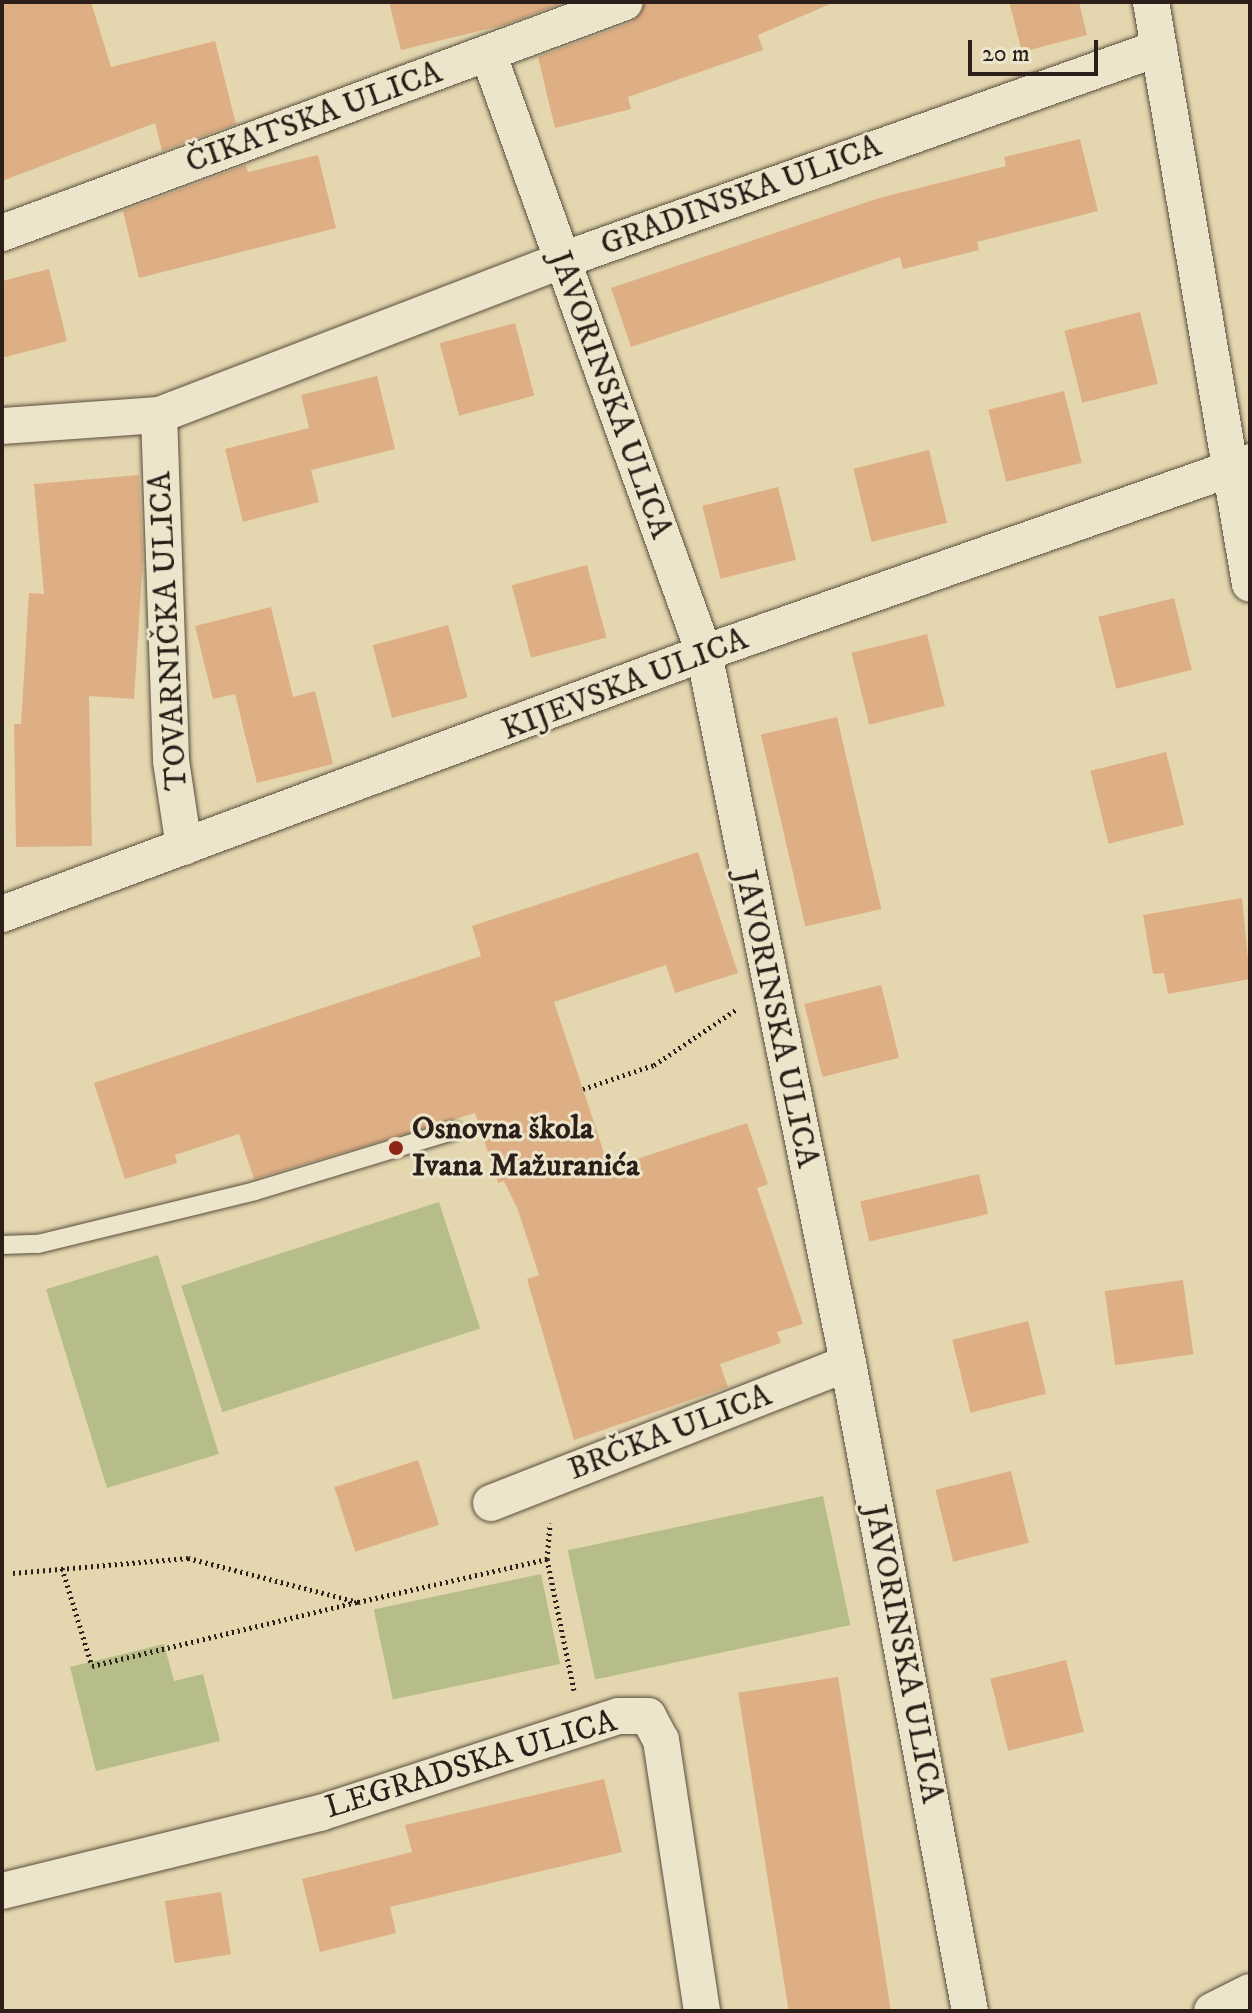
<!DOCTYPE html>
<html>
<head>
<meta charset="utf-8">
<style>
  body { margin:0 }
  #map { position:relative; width:1252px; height:2013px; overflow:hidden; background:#e4d7af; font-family:"IM FELL DW Pica",serif }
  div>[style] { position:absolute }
  .green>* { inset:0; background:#b7bd88; transform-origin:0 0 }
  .building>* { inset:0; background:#deaf84; transform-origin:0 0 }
  .path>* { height:5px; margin-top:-2.5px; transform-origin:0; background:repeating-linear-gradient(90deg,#2c1f19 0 2px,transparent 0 6px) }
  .roads { filter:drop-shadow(0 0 2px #5a4d3e) drop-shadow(0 0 2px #5a4d3e) }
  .lane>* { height:18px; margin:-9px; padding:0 9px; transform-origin:9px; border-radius:9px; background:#ede5cb }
  .street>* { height:36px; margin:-18px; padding:0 18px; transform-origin:18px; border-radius:18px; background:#ede5cb }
  .dots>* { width:22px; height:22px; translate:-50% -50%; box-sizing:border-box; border:4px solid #ede5cb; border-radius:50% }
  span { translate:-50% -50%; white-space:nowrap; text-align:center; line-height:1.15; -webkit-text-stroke:6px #ede5cb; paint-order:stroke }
  .street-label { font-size:32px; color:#2c1f19 }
  .poi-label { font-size:32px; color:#2c1f19; font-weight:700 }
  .left { translate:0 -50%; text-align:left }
  .frame { position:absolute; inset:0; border:4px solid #2c1f19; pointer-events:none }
  .scale { position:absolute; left:968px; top:40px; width:130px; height:36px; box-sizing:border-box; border:4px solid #2c1f19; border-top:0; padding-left:10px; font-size:24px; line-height:28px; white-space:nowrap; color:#2c1f19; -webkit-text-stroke:6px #ede5cb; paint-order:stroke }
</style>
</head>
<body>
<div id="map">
  <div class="green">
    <i style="left:439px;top:1202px;width:133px;height:271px;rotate:72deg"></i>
    <i style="left:158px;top:1255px;width:208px;height:117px;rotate:73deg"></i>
    <i style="left:823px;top:1496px;width:132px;height:261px;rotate:78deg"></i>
    <i style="left:541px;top:1574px;width:92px;height:171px;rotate:78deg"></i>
    <i style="clip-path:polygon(164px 1644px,174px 1681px,203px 1674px,220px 1741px,96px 1771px,70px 1667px)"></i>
  </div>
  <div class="building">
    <i style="clip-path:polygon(2px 2px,91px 2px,111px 67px,215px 41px,236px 124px,162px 151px,155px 123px,2px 181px)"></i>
    <i style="clip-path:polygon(389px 2px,565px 2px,504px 25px,401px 50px)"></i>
    <i style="clip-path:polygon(645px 2px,835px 2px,758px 35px,763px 50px,628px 97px,631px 109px,555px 128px,538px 57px,632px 22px)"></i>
    <i style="clip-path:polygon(1009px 2px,1079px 2px,1087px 35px,1022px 52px)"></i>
    <i style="clip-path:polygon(1080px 139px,1098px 211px,977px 242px,979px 250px,903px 269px,900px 257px,631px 347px,611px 288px,879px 198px,1006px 166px,1004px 157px)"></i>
    <i style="clip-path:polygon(318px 155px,336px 228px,139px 278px,123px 211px,246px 165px,248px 172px)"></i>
    <i style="clip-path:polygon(49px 269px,67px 341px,2px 358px,2px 281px)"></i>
    <i style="left:1140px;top:312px;width:74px;height:78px;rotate:76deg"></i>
    <i style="left:515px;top:323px;width:75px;height:78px;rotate:75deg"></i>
    <i style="clip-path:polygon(377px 376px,395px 449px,311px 470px,319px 502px,243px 522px,225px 449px,309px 428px,301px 395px)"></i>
    <i style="left:1064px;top:391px;width:74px;height:78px;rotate:76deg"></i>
    <i style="left:929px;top:450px;width:75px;height:78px;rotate:76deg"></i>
    <i style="clip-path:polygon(139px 475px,143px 559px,134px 699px,89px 696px,92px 846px,16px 847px,14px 724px,21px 724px,29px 593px,44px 594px,34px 484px)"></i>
    <i style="left:778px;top:487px;width:75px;height:78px;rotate:76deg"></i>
    <i style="left:587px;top:565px;width:75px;height:78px;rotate:75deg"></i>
    <i style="left:1174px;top:598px;width:74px;height:78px;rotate:76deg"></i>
    <i style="clip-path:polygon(271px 607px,293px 697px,315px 691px,333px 764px,257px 783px,235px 694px,213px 699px,195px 626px)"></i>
    <i style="left:448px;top:625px;width:75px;height:78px;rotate:75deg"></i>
    <i style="left:927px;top:634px;width:74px;height:78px;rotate:76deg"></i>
    <i style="left:837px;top:717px;width:197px;height:78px;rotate:77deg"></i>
    <i style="left:1166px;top:752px;width:75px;height:78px;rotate:76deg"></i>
    <i style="clip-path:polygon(698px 852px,738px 973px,675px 993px,666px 965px,554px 1002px,609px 1168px,747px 1123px,768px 1184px,757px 1188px,803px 1324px,777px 1332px,781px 1343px,720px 1364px,728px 1387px,574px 1440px,527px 1279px,539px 1275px,518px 1210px,504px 1181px,498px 1183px,475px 1113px,254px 1179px,239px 1134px,175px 1155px,177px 1163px,125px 1179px,94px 1083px,481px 956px,472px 926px)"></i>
    <i style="clip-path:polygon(1242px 898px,1250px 979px,1168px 994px,1164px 973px,1153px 974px,1143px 915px)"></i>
    <i style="left:881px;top:985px;width:75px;height:79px;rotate:76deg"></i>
    <i style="left:979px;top:1174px;width:41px;height:122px;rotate:77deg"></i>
    <i style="left:1183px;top:1280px;width:75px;height:79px;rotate:82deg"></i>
    <i style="left:1028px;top:1321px;width:75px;height:78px;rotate:76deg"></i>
    <i style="left:418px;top:1460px;width:68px;height:88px;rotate:72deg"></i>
    <i style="left:1011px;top:1471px;width:74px;height:78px;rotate:76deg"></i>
    <i style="left:1066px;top:1660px;width:74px;height:78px;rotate:76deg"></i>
    <i style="left:838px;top:1677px;width:338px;height:101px;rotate:81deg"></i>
    <i style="clip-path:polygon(604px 1779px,622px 1852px,390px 1907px,396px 1933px,320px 1952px,302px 1879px,412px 1852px,405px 1825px)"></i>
    <i style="left:221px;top:1892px;width:63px;height:57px;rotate:81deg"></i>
  </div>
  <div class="path">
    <i style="left:583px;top:1089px;width:75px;rotate:-18.7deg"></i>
    <i style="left:654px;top:1065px;width:100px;rotate:-34deg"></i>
    <i style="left:547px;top:1559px;width:36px;rotate:-85deg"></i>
    <i style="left:62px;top:1568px;width:102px;rotate:73deg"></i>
    <i style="left:92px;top:1666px;width:273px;rotate:-13.6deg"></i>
    <i style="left:13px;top:1573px;width:176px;rotate:-4.9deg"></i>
    <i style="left:188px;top:1558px;width:176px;rotate:14.5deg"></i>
    <i style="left:358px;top:1602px;width:194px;rotate:-12.8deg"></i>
    <i style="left:547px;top:1559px;width:134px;rotate:78.4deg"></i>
  </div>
  <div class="roads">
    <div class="lane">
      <i style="left:2px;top:1245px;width:36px;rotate:-2deg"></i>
      <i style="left:38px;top:1244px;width:223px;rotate:-13.7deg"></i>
      <i style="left:255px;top:1191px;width:207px;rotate:-16.9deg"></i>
    </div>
    <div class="street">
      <i style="left:1151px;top:2px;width:590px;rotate:80.35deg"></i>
      <i style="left:488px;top:53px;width:638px;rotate:70.2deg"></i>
      <i style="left:704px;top:653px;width:724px;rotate:78.53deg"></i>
      <i style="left:848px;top:1363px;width:659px;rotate:79.34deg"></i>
      <i style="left:2px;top:233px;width:664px;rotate:-20.34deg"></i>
      <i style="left:159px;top:415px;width:346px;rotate:88deg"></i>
      <i style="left:171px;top:761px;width:87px;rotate:81.4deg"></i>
      <i style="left:2px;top:426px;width:157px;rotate:-4deg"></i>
      <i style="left:159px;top:415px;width:430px;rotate:-21deg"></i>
      <i style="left:560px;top:261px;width:636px;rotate:-19.58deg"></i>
      <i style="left:2px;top:914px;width:749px;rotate:-20.39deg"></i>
      <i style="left:704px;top:653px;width:578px;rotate:-19.28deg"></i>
      <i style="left:491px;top:1503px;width:383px;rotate:-21.4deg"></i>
      <i style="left:2px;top:1891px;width:327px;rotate:-13.8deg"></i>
      <i style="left:320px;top:1813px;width:314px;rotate:-18deg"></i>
      <i style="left:619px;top:1716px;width:29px"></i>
      <i style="left:648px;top:1716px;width:27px;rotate:62deg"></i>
      <i style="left:661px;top:1740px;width:274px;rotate:81.4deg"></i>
      <i style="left:1212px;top:2011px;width:42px;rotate:-26.6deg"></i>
    </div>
  </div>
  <div class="dots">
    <i style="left:396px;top:1148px;background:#8f2418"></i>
  </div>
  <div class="street-label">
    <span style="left:314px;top:118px;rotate:-20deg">ČIKATSKA ULICA</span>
    <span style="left:741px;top:196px;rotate:-20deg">GRADINSKA ULICA</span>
    <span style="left:610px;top:395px;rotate:70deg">JAVORINSKA ULICA</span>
    <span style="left:169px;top:631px;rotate:-93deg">TOVARNIČKA ULICA</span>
    <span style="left:625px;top:685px;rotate:-21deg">KIJEVSKA ULICA</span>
    <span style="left:776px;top:1019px;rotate:78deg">JAVORINSKA ULICA</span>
    <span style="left:670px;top:1433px;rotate:-21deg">BRČKA ULICA</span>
    <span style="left:903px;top:1654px;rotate:79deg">JAVORINSKA ULICA</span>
    <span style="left:471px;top:1765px;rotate:-17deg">LEGRADSKA ULICA</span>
  </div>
  <div class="poi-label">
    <span class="left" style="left:412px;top:1148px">Osnovna škola<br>Ivana Mažuranića</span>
  </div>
  <div class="frame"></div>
  <div class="scale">20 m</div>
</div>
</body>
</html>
